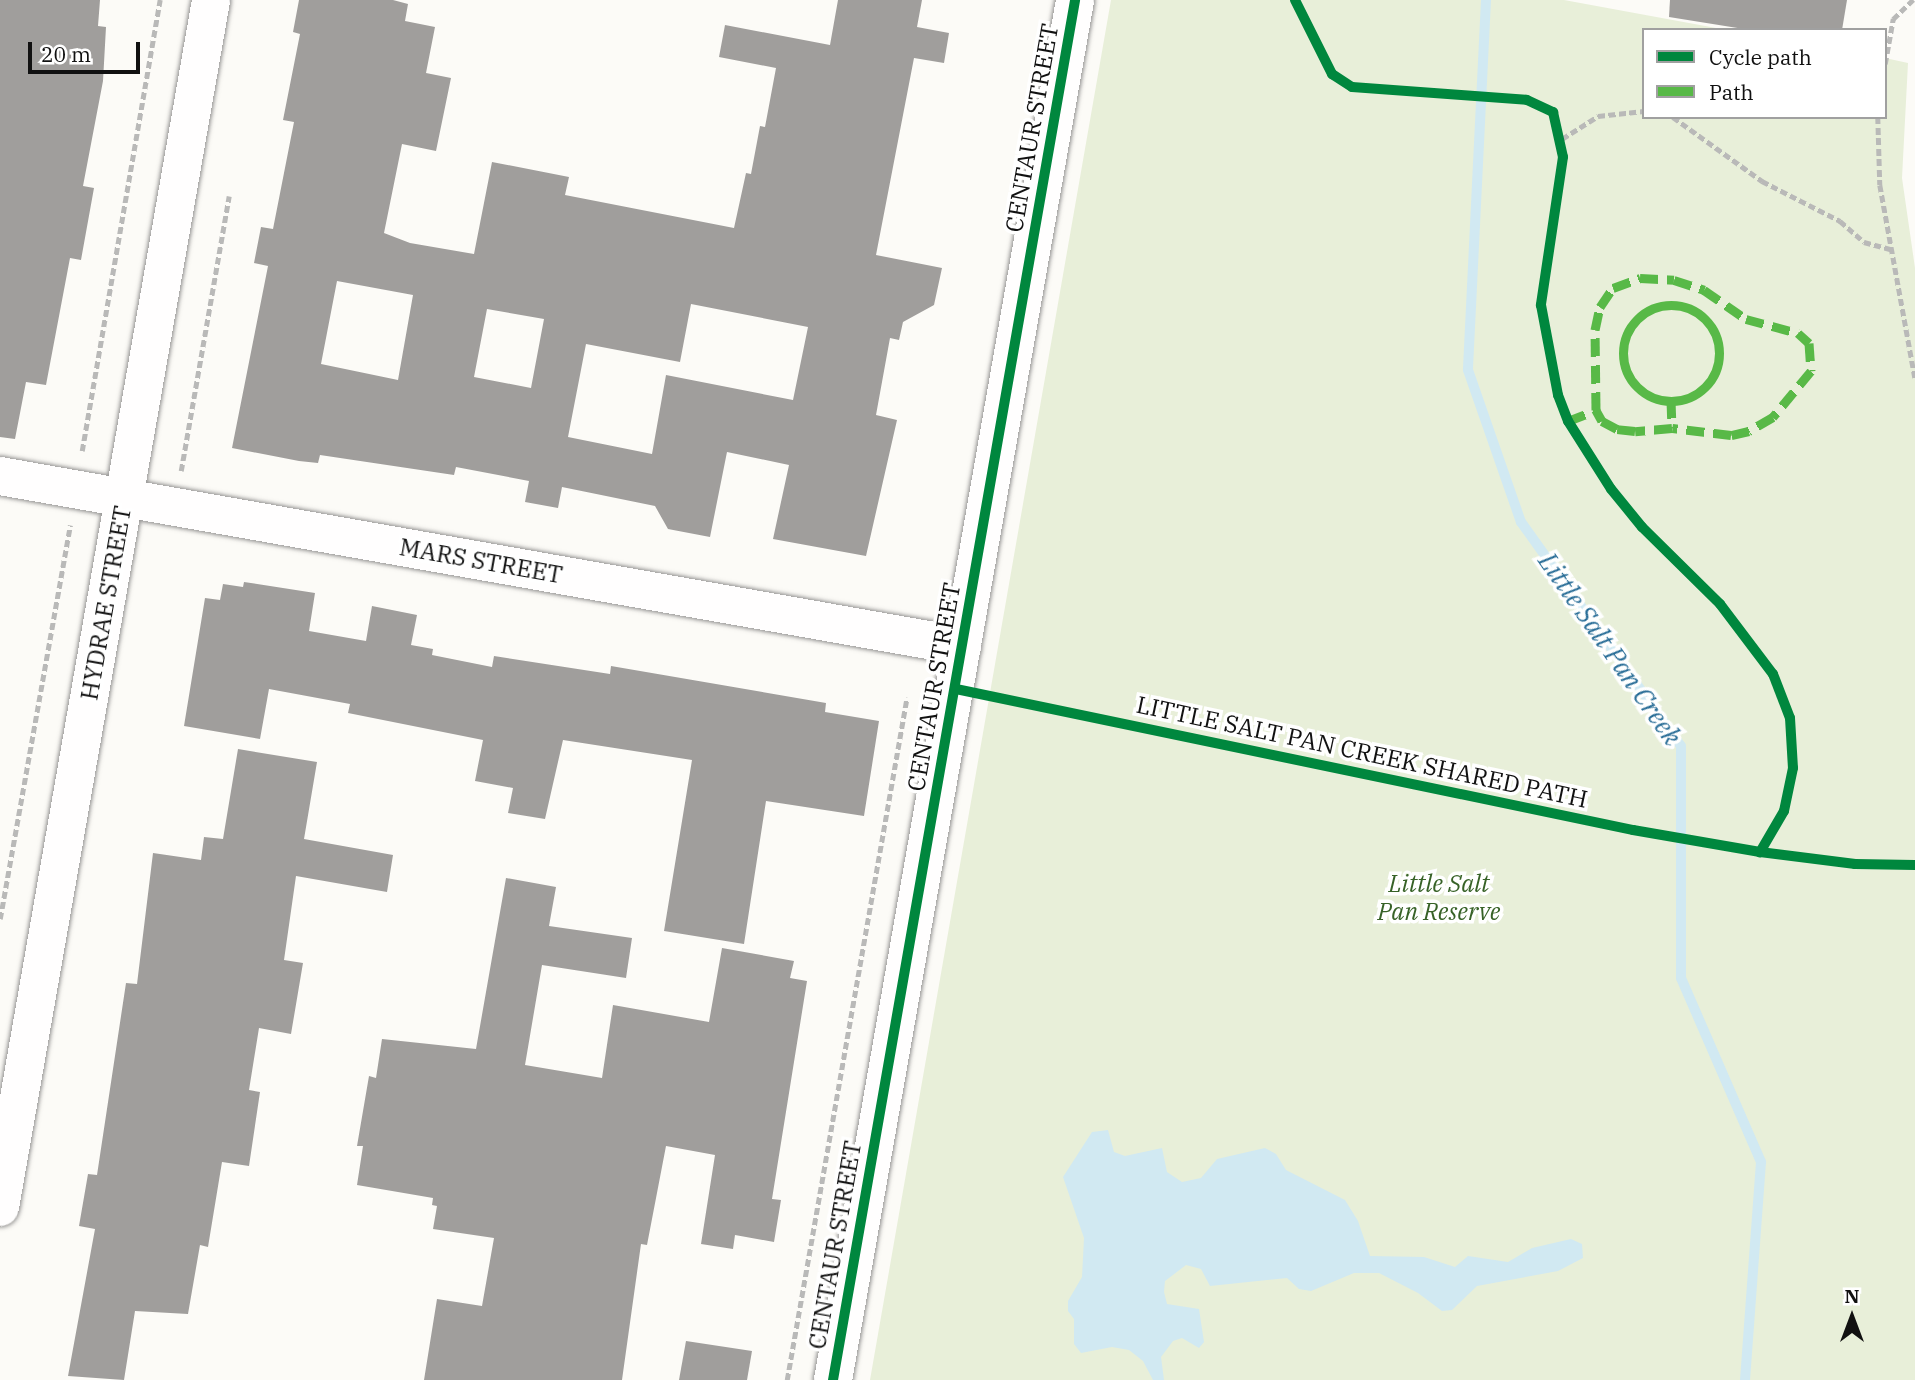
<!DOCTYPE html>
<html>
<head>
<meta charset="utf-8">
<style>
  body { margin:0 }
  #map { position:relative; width:1915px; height:1380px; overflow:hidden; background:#fcfbf7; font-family:"IBM Plex Serif",serif }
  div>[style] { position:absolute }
  .green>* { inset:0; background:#e8efd9 }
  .water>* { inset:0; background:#d1e9f2 }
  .stream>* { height:10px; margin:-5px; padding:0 5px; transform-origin:5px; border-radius:5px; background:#d1e9f2 }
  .building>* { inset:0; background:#a09e9c }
  .path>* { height:4.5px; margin-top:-2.25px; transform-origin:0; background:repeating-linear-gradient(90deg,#b9b9b8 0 7px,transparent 0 10.5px) }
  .roads { filter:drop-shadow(0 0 2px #979695) drop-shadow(0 0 2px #979695) }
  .minor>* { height:38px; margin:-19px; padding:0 19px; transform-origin:19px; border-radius:19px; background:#fffefe }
  .quiet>* { height:9px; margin-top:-4.5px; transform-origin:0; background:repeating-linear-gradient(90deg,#58b947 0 18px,transparent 0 27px) }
  .quiet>.ring { margin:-4.5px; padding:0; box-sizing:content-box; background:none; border:9px solid #58b947; border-radius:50% }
  .cycleway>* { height:10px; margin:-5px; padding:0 5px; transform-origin:5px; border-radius:5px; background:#00873e }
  span { translate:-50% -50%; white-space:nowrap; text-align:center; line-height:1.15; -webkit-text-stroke:7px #fff; paint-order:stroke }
  .street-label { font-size:24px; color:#111 }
  .park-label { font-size:24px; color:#376227; font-style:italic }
  .water-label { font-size:26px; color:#276c96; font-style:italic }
  .legend { position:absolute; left:1642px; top:28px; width:245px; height:91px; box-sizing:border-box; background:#fff; border:2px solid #a0a0a0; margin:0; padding:9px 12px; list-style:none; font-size:21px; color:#111 }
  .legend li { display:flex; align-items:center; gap:14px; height:35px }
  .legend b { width:35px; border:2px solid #a0a0a0 }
  .north { position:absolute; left:1817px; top:1282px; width:70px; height:70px; -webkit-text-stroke:5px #fff; paint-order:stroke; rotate:0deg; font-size:19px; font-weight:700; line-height:28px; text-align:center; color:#111 }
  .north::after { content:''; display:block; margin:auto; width:24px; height:32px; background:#111; clip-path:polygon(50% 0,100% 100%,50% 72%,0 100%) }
  .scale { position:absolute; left:28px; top:42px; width:112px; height:32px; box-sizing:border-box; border:4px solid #111; border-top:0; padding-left:9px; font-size:21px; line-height:24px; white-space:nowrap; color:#111; -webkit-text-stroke:5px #fff; paint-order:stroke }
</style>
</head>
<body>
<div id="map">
  <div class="green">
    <i style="clip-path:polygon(1111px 0,1564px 0,1727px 30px,1644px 30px,1644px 117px,1885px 117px,1885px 58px,1908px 63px,1902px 178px,1915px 268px,1915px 1380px,870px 1380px)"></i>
  </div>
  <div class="water">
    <i style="clip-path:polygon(1108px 1130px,1114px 1152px,1125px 1156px,1162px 1148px,1167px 1172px,1182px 1182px,1201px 1178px,1217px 1159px,1265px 1148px,1276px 1154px,1286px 1170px,1345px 1200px,1358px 1221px,1370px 1256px,1424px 1257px,1455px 1267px,1468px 1256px,1508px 1262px,1532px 1248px,1571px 1239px,1582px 1244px,1583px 1258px,1558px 1271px,1477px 1286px,1452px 1310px,1442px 1311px,1418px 1293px,1379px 1273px,1354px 1273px,1311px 1291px,1299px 1289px,1287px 1278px,1210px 1286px,1201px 1269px,1186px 1265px,1165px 1281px,1164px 1292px,1167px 1304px,1199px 1309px,1204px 1342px,1199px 1348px,1182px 1338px,1173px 1341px,1161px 1357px,1164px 1380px,1153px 1380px,1143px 1361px,1129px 1350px,1112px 1347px,1081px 1353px,1074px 1344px,1074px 1319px,1068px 1311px,1068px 1301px,1082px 1277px,1084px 1238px,1063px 1177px,1092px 1132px)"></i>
  </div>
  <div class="stream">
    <i style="left:1486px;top:0;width:370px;rotate:92.8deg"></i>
    <i style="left:1468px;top:370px;width:161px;rotate:70.8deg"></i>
    <i style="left:1521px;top:522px;width:275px;rotate:54.5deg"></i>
    <i style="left:1681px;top:746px;width:232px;rotate:90deg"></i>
    <i style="left:1681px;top:978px;width:201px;rotate:66.5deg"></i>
    <i style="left:1761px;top:1162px;width:219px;rotate:94.2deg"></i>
  </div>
  <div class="building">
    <i style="clip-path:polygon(0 0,100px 0,98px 26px,106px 27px,103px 81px,83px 186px,94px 188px,81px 260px,70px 258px,46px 385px,26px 382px,15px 439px,0 437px)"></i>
    <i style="clip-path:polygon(evenodd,299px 0,393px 0,408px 4px,405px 21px,435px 27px,426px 73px,451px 78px,436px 151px,402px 144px,384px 233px,410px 243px,474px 254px,492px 162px,569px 177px,565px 195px,734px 228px,746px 173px,751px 174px,760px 126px,765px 127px,776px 68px,719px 57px,725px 25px,830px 45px,838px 0,922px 0,917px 27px,949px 33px,944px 63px,914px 58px,876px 255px,942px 268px,934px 305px,903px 322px,899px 340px,890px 338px,876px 415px,897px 420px,866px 556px,773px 539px,789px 465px,727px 452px,710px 537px,668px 529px,655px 506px,562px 487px,558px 508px,525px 502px,529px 481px,456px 467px,454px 475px,320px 455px,318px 463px,299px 461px,232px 448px,268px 266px,254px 263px,261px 227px,273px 229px,294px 122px,283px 120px,300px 34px,293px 32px,299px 0,337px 281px,413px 295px,398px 380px,321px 364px,337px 281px,299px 0,691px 304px,808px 327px,793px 400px,666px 375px,652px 454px,568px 437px,586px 344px,680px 362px,691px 304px,299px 0,487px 309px,544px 319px,531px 388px,474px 377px,487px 309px)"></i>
    <i style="clip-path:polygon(1670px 0,1847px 0,1842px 30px,1750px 30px,1669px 17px)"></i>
    <i style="clip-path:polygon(244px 582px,315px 593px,309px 631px,366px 641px,372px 606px,417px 615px,411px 645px,433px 649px,432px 655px,492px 667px,494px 656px,610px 674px,611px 666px,826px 703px,825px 712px,879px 721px,864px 816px,766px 801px,744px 944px,664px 931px,692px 760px,563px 740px,545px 819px,508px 813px,513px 788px,475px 781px,483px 740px,348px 713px,350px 704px,269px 689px,260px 739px,184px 726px,205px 598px,220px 600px,223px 584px,243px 587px)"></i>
    <i style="clip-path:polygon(238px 749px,317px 762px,304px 839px,393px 855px,387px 892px,296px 876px,284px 960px,303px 963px,291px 1034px,259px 1028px,249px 1090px,260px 1092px,249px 1166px,222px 1162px,208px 1247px,200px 1245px,188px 1314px,135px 1311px,124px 1380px,68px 1376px,95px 1229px,79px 1226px,88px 1174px,97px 1175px,126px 983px,137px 984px,153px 853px,201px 860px,204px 837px,223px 839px)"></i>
    <i style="clip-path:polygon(506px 878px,556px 887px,549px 926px,632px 938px,626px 978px,542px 965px,525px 1065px,602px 1078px,613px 1005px,709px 1022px,722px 948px,794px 961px,790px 978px,807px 981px,772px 1199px,781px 1200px,774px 1242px,735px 1235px,733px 1249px,701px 1244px,715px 1155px,666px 1146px,647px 1245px,641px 1244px,622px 1380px,424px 1380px,437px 1299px,482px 1306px,494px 1238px,433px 1229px,437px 1206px,432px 1205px,433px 1198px,357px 1185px,363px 1146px,357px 1146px,369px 1076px,376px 1078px,382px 1039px,476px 1049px)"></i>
    <i style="clip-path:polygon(686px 1341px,752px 1351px,747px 1380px,679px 1380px)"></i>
  </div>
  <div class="path">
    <i style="left:1885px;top:64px;width:46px;rotate:-79.9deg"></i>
    <i style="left:1893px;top:19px;width:28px;rotate:-44deg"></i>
    <i style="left:1673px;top:117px;width:110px;rotate:35.7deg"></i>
    <i style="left:1762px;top:181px;width:88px;rotate:27.1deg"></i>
    <i style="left:1840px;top:221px;width:32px;rotate:41deg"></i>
    <i style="left:1864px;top:242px;width:28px;rotate:15deg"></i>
    <i style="left:1878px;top:117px;width:68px;rotate:88.3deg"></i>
    <i style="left:1880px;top:185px;width:196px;rotate:79.7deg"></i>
    <i style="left:1562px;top:139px;width:43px;rotate:-32.6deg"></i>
    <i style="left:1598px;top:116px;width:46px;rotate:-6.2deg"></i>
    <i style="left:82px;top:451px;width:458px;rotate:-80.2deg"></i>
    <i style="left:181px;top:471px;width:279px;rotate:-80.1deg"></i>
    <i style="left:0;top:919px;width:400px;rotate:-79.9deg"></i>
    <i style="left:787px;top:1380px;width:693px;rotate:-80.04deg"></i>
  </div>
  <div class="roads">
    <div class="minor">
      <i style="left:0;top:476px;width:977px;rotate:10.02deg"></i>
      <i style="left:0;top:1207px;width:1225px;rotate:-80.08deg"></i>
      <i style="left:833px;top:1380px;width:1401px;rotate:-80.05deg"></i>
    </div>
  </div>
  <div class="quiet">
    <i style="left:1640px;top:278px;width:34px;rotate:3deg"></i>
    <i style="left:1674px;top:280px;width:32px;rotate:18deg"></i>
    <i style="left:1704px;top:290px;width:51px;rotate:34.6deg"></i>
    <i style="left:1746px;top:319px;width:54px;rotate:15.1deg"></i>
    <i style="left:1798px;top:333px;width:15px;rotate:42deg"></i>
    <i style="left:1809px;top:343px;width:28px;rotate:86deg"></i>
    <i style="left:1811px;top:371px;width:60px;rotate:129.6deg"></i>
    <i style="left:1773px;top:417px;width:28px;rotate:150deg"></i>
    <i style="left:1749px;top:431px;width:18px;rotate:167deg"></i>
    <i style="left:1731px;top:435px;width:59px;rotate:-173.2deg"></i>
    <i style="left:1672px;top:428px;width:37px;rotate:175deg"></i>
    <i style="left:1635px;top:431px;width:18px;rotate:-174deg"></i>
    <i style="left:1617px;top:429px;width:17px;rotate:-152deg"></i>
    <i style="left:1602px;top:421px;width:13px;rotate:-119deg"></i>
    <i style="left:1596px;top:410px;width:80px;rotate:-90.7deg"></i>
    <i style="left:1595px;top:330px;width:24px;rotate:-78deg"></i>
    <i style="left:1600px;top:307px;width:23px;rotate:-56deg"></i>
    <i style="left:1613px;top:288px;width:29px;rotate:-20deg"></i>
    <i class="ring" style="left:1623px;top:305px;width:87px;height:87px"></i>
    <i style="left:1671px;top:400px;width:28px;rotate:88deg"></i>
    <i style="left:1568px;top:421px;width:30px;rotate:-21deg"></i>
  </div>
  <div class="cycleway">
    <i style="left:1295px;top:0;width:83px;rotate:63.4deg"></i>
    <i style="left:1332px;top:74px;width:24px;rotate:33deg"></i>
    <i style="left:1352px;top:87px;width:175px;rotate:4.2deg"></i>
    <i style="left:1527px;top:100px;width:29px;rotate:25deg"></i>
    <i style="left:1553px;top:112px;width:46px;rotate:77.5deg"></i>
    <i style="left:1563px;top:157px;width:150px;rotate:98.5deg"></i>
    <i style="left:1541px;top:305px;width:92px;rotate:79.3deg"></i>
    <i style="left:1558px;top:395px;width:28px;rotate:69deg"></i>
    <i style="left:1568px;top:421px;width:80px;rotate:57.7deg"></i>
    <i style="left:1611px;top:489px;width:49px;rotate:50.8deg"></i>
    <i style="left:1642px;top:527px;width:110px;rotate:44.6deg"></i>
    <i style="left:1720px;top:604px;width:88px;rotate:52.9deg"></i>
    <i style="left:1773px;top:674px;width:47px;rotate:68.9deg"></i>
    <i style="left:1790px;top:718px;width:50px;rotate:86.6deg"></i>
    <i style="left:1793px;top:768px;width:44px;rotate:101.8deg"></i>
    <i style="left:1784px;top:811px;width:48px;rotate:120.3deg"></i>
    <i style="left:956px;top:689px;width:692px;rotate:11.76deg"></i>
    <i style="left:1633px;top:830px;width:129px;rotate:9.8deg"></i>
    <i style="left:1760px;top:852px;width:96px;rotate:7.2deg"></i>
    <i style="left:1855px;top:864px;width:60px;rotate:1deg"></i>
    <i style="left:833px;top:1380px;width:1401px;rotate:-80.05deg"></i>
  </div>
  <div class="street-label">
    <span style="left:1032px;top:128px;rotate:-80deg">CENTAUR STREET</span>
    <span style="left:481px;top:561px;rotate:10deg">MARS STREET</span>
    <span style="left:106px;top:603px;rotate:-80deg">HYDRAE STREET</span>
    <span style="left:934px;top:687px;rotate:-80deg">CENTAUR STREET</span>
    <span style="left:1362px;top:752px;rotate:12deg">LITTLE SALT PAN CREEK SHARED PATH</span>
    <span style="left:835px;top:1245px;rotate:-80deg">CENTAUR STREET</span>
  </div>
  <div class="park-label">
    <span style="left:1439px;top:898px">Little Salt<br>Pan Reserve</span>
  </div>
  <div class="water-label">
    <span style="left:1610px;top:649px;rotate:55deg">Little Salt Pan Creek</span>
  </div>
  <ul class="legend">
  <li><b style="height:9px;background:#00873e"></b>Cycle path</li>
  <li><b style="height:9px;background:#58b947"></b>Path</li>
  </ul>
  <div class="north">N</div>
  <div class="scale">20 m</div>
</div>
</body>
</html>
